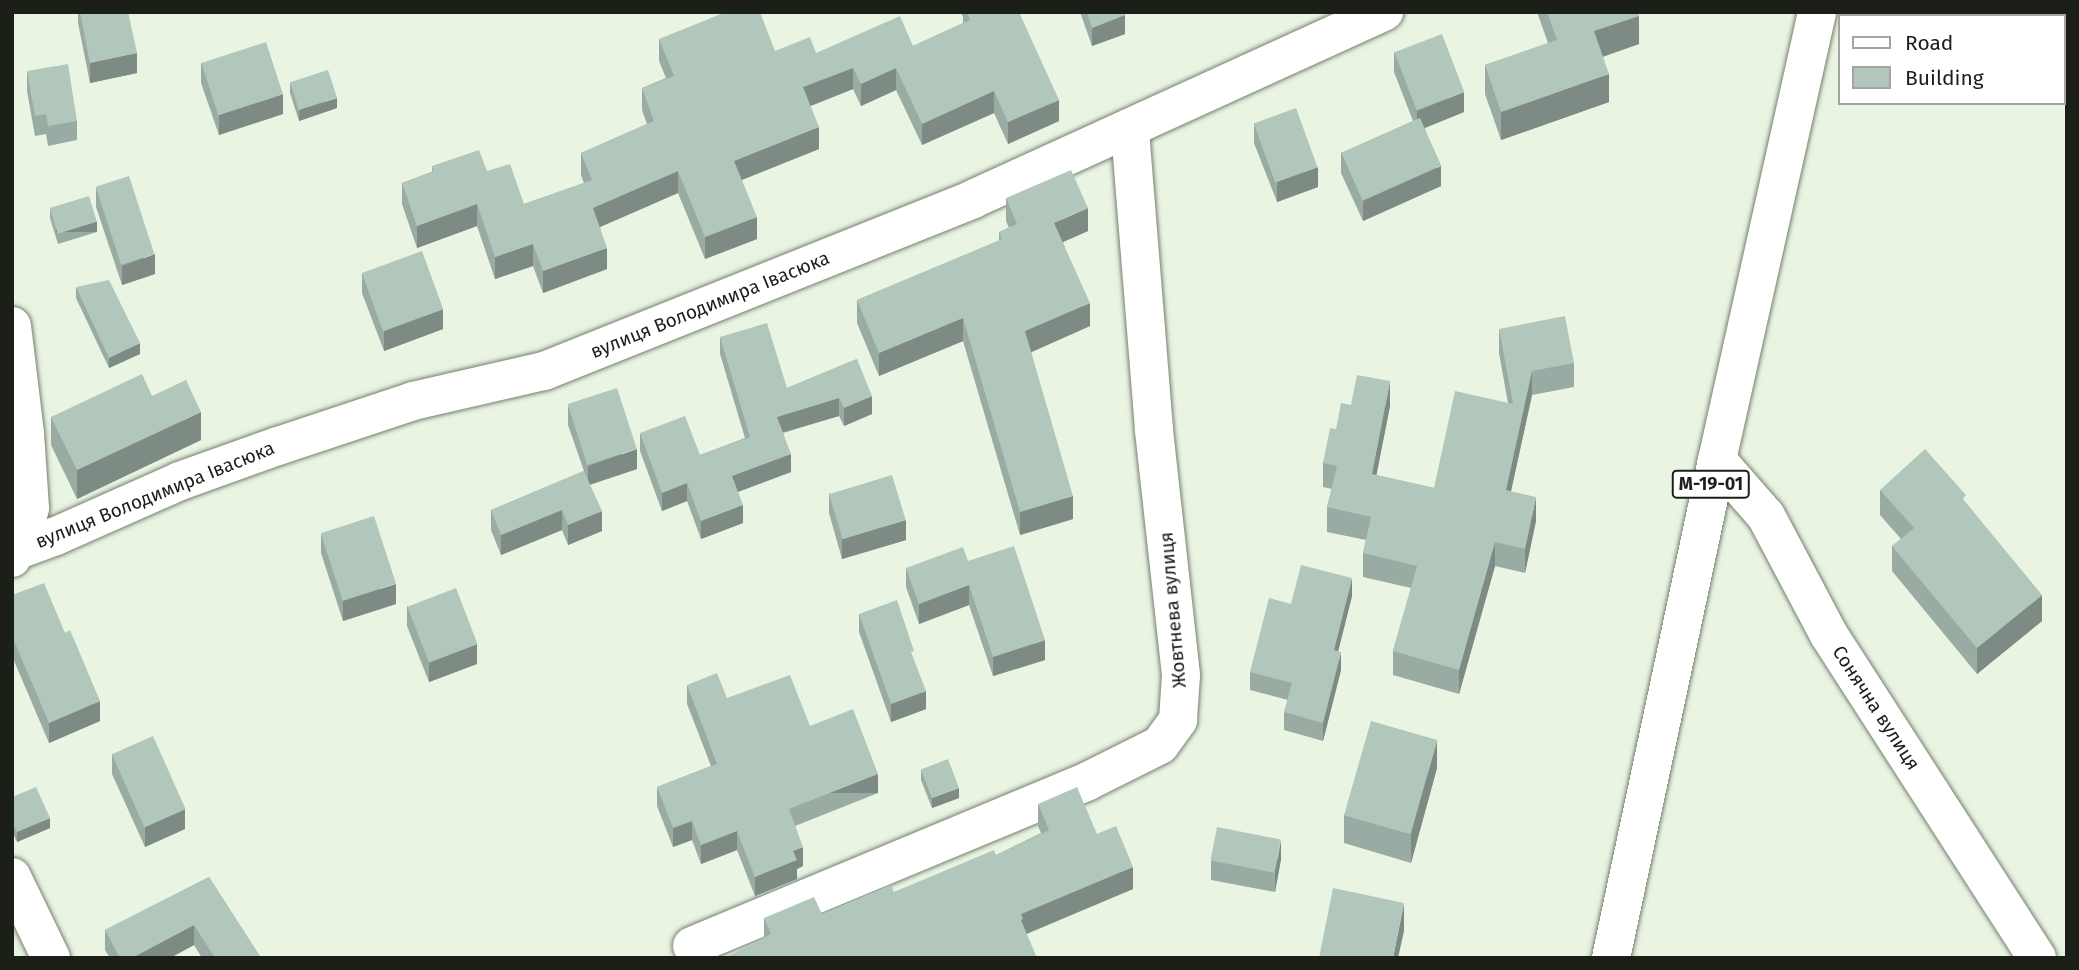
<!DOCTYPE html>
<html>
<head>
<meta charset="utf-8">
<style>
  body { margin:0 }
  #map { position:relative; width:2079px; height:970px; overflow:hidden; background:#e9f5e2; font-family:"Fira Sans",sans-serif }
  div>[style] { position:absolute }
  .roads { filter:drop-shadow(0 0 2px #757f6f) drop-shadow(0 0 2px #757f6f) }
  .minor>* { height:38px; margin:-19px; padding:0 19px; transform-origin:19px; border-radius:19px; background:#fff }
  .primary>* { height:38px; margin:-19px; padding:0 19px; transform-origin:19px; border-radius:19px; background:#fff }
  .wall>* { inset:0; background:#99aba2 }
  .shaded-wall>* { inset:0; background:#7d8b84; transform-origin:0 0 }
  .building>* { inset:0; background:#b2c7bc; transform-origin:0 0 }
  span { translate:-50% -50%; white-space:nowrap; text-align:center; line-height:1.15; -webkit-text-stroke:5px #fff; paint-order:stroke }
  .shield-label span { padding:2px 5px; background:#fff; border:2px solid; border-radius:5px; -webkit-text-stroke-width:0 }
  .shield-label { font-size:18px; color:#1b1f18; font-weight:700 }
  .street-label { font-size:19px; color:#1b1f18 }
  .frame { position:absolute; inset:0; border:14px solid #1b1f18; pointer-events:none }
  .legend { position:absolute; left:1838px; top:14px; width:228px; height:91px; box-sizing:border-box; background:#fff; border:2px solid #a4a5a3; margin:0; padding:9px 12px; list-style:none; font-size:21px; color:#1b1f18 }
  .legend li { display:flex; align-items:center; gap:14px; height:35px }
  .legend b { width:35px; border:2px solid #a4a5a3 }
</style>
</head>
<body>
<div id="map">
  <div class="roads">
    <div class="minor">
      <i style="left:12px;top:326px;width:108px;rotate:83.1deg"></i>
      <i style="left:25px;top:433px;width:75px;rotate:86.2deg"></i>
      <i style="left:30px;top:508px;width:30px;rotate:104deg"></i>
      <i style="left:23px;top:537px;width:24px;rotate:118deg"></i>
      <i style="left:1717px;top:460px;width:74px;rotate:48.8deg"></i>
      <i style="left:1766px;top:516px;width:135px;rotate:62.1deg"></i>
      <i style="left:1829px;top:635px;width:384px;rotate:57.2deg"></i>
      <i style="left:18px;top:550px;width:40px;rotate:-20.2deg"></i>
      <i style="left:56px;top:536px;width:136px;rotate:-23.9deg"></i>
      <i style="left:180px;top:481px;width:104px;rotate:-19.7deg"></i>
      <i style="left:278px;top:446px;width:142px;rotate:-18.4deg"></i>
      <i style="left:413px;top:401px;width:134px;rotate:-12.9deg"></i>
      <i style="left:544px;top:371px;width:462px;rotate:-21.8deg"></i>
      <i style="left:973px;top:199px;width:452px;rotate:-24.5deg"></i>
      <i style="left:12px;top:877px;width:90px;rotate:64.3deg"></i>
      <i style="left:692px;top:946px;width:429px;rotate:-22.6deg"></i>
      <i style="left:1088px;top:781px;width:80px;rotate:-26.6deg"></i>
      <i style="left:1160px;top:745px;width:31px;rotate:-54deg"></i>
      <i style="left:1178px;top:720px;width:45px;rotate:-86.2deg"></i>
      <i style="left:1181px;top:675px;width:247px;rotate:-96.3deg"></i>
      <i style="left:1154px;top:429px;width:302px;rotate:-94.6deg"></i>
    </div>
    <div class="primary">
      <i style="left:1611px;top:958px;width:509px;rotate:-77.98deg"></i>
      <i style="left:1717px;top:460px;width:459px;rotate:-77.4deg"></i>
    </div>
  </div>
  <div class="wall">
    <i style="clip-path:polygon(78px 12px,128px 12px,137px 73px,90px 83px,78px 23px)"></i>
    <i style="clip-path:polygon(961px 12px,1019px 12px,1059px 121px,1008px 144px,994px 113px,922px 145px,896px 90px,861px 106px,853px 89px,810px 106px,819px 149px,742px 180px,757px 239px,705px 259px,678px 193px,600px 227px,607px 269px,543px 293px,533px 266px,495px 279px,477px 226px,417px 248px,402px 204px,402px 183px,432px 172px,432px 166px,487px 171px,524px 204px,584px 183px,581px 175px,581px 153px,647px 124px,642px 110px,642px 88px,666px 78px,659px 61px,659px 39px,775px 51px,816px 53px,913px 46px,963px 23px,963px 17px)"></i>
    <i style="clip-path:polygon(1080px 12px,1123px 12px,1125px 34px,1092px 46px)"></i>
    <i style="clip-path:polygon(1537px 12px,1638px 12px,1639px 44px,1603px 56px,1609px 102px,1501px 140px,1485px 94px,1485px 65px,1548px 43px)"></i>
    <i style="clip-path:polygon(1394px 52px,1464px 112px,1425px 128px,1441px 186px,1363px 221px,1341px 173px,1341px 153px,1413px 121px,1394px 72px)"></i>
    <i style="clip-path:polygon(201px 63px,283px 114px,219px 135px,201px 83px)"></i>
    <i style="clip-path:polygon(27px 71px,77px 121px,77px 140px,48px 146px,46px 134px,35px 136px,27px 91px)"></i>
    <i style="clip-path:polygon(290px 83px,337px 108px,299px 121px,290px 93px)"></i>
    <i style="clip-path:polygon(1254px 123px,1318px 187px,1277px 202px,1254px 143px)"></i>
    <i style="clip-path:polygon(96px 187px,155px 274px,122px 285px,96px 207px)"></i>
    <i style="clip-path:polygon(1006px 198px,1088px 231px,1063px 242px,1090px 326px,1031px 352px,1073px 519px,1020px 535px,963px 341px,879px 376px,857px 323px,857px 300px,999px 241px,999px 232px,1009px 228px,1006px 221px)"></i>
    <i style="clip-path:polygon(50px 208px,97px 232px,58px 244px,50px 218px)"></i>
    <i style="clip-path:polygon(362px 273px,443px 329px,384px 351px,362px 293px)"></i>
    <i style="clip-path:polygon(76px 287px,140px 354px,109px 368px,76px 298px)"></i>
    <i style="clip-path:polygon(1499px 329px,1574px 363px,1574px 387px,1532px 395px,1511px 491px,1536px 521px,1525px 573px,1495px 566px,1459px 694px,1393px 675px,1393px 651px,1411px 588px,1363px 577px,1363px 553px,1366px 540px,1327px 532px,1327px 507px,1332px 489px,1323px 487px,1323px 463px,1336px 429px,1351px 405px,1390px 406px,1376px 475px,1434px 488px,1508px 403px,1499px 353px)"></i>
    <i style="clip-path:polygon(720px 337px,787px 388px,857px 359px,872px 414px,844px 426px,839px 416px,783px 433px,791px 472px,738px 492px,743px 523px,701px 539px,687px 501px,662px 511px,640px 451px,640px 433px,700px 455px,745px 438px,720px 354px)"></i>
    <i style="clip-path:polygon(152px 396px,201px 440px,77px 499px,51px 445px,51px 417px)"></i>
    <i style="clip-path:polygon(568px 405px,637px 469px,590px 485px,602px 531px,568px 545px,562px 530px,501px 555px,491px 530px,491px 510px,584px 471px,568px 425px)"></i>
    <i style="clip-path:polygon(1880px 490px,1966px 504px,2042px 621px,1977px 674px,1892px 571px,1892px 546px,1901px 539px,1880px 515px)"></i>
    <i style="clip-path:polygon(829px 493px,906px 540px,842px 559px,829px 513px)"></i>
    <i style="clip-path:polygon(321px 533px,396px 604px,343px 621px,321px 553px)"></i>
    <i style="clip-path:polygon(968px 561px,1045px 660px,993px 676px,969px 605px,919px 624px,906px 587px,906px 568px)"></i>
    <i style="clip-path:polygon(12px 595px,65px 633px,100px 721px,49px 743px,12px 656px)"></i>
    <i style="clip-path:polygon(1352px 596px,1338px 651px,1341px 670px,1323px 741px,1284px 730px,1284px 712px,1288px 700px,1250px 690px,1250px 672px,1291px 604px)"></i>
    <i style="clip-path:polygon(407px 606px,477px 664px,429px 682px,407px 626px)"></i>
    <i style="clip-path:polygon(859px 614px,914px 662px,926px 709px,891px 722px,859px 632px)"></i>
    <i style="clip-path:polygon(687px 685px,810px 726px,878px 793px,795px 826px,803px 866px,797px 869px,797px 879px,755px 896px,737px 850px,701px 864px,692px 840px,673px 847px,657px 806px,657px 787px,711px 766px,687px 704px)"></i>
    <i style="clip-path:polygon(112px 754px,185px 829px,145px 847px,112px 774px)"></i>
    <i style="clip-path:polygon(1437px 768px,1411px 863px,1344px 843px,1344px 815px)"></i>
    <i style="clip-path:polygon(921px 770px,959px 798px,932px 808px,921px 780px)"></i>
    <i style="clip-path:polygon(12px 797px,50px 828px,17px 842px,12px 831px)"></i>
    <i style="clip-path:polygon(1038px 804px,1097px 834px,1133px 889px,1027px 934px,764px 937px,764px 918px,822px 914px,894px 892px,996px 855px,1041px 833px,1038px 826px)"></i>
    <i style="clip-path:polygon(1281px 859px,1275px 892px,1211px 880px,1211px 860px)"></i>
    <i style="clip-path:polygon(209px 877px,261px 958px,202px 958px,194px 945px,170px 958px,110px 958px,105px 950px,105px 930px)"></i>
  </div>
  <div class="shaded-wall">
    <i style="clip-path:polygon(1125px 15px,1125px 34px,1092px 46px,1092px 28px)"></i>
    <i style="clip-path:polygon(1639px 16px,1639px 44px,1594px 60px,1594px 31px)"></i>
    <i style="clip-path:polygon(137px 53px,137px 73px,90px 83px,90px 63px)"></i>
    <i style="clip-path:polygon(853px 68px,853px 89px,803px 109px,803px 87px)"></i>
    <i style="clip-path:polygon(896px 68px,896px 90px,861px 106px,861px 84px)"></i>
    <i style="clip-path:polygon(1609px 74px,1609px 102px,1501px 140px,1501px 112px)"></i>
    <i style="clip-path:polygon(994px 91px,994px 113px,922px 145px,922px 124px)"></i>
    <i style="clip-path:polygon(1464px 92px,1464px 112px,1417px 131px,1417px 111px)"></i>
    <i style="clip-path:polygon(283px 94px,283px 114px,219px 135px,219px 115px)"></i>
    <i style="clip-path:polygon(337px 98px,337px 108px,299px 121px,299px 110px)"></i>
    <i style="clip-path:polygon(1059px 100px,1059px 121px,1008px 144px,1008px 122px)"></i>
    <i style="clip-path:polygon(819px 127px,819px 149px,734px 183px,734px 161px)"></i>
    <i style="clip-path:polygon(1441px 166px,1441px 186px,1363px 221px,1363px 201px)"></i>
    <i style="clip-path:polygon(1318px 167px,1318px 187px,1277px 202px,1277px 182px)"></i>
    <i style="clip-path:polygon(678px 171px,678px 193px,593px 230px,593px 208px)"></i>
    <i style="clip-path:polygon(477px 204px,477px 226px,417px 248px,417px 226px)"></i>
    <i style="clip-path:polygon(1088px 208px,1088px 231px,1054px 246px,1054px 223px)"></i>
    <i style="clip-path:polygon(757px 217px,757px 239px,705px 259px,705px 237px)"></i>
    <i style="left:97px;top:222px;width:10px;height:41px;rotate:90deg"></i>
    <i style="clip-path:polygon(533px 244px,533px 266px,495px 279px,495px 257px)"></i>
    <i style="clip-path:polygon(607px 248px,607px 269px,543px 293px,543px 271px)"></i>
    <i style="clip-path:polygon(155px 254px,155px 274px,122px 285px,122px 266px)"></i>
    <i style="clip-path:polygon(1090px 303px,1090px 326px,1025px 355px,1025px 331px)"></i>
    <i style="clip-path:polygon(443px 309px,443px 329px,384px 351px,384px 331px)"></i>
    <i style="clip-path:polygon(963px 318px,963px 341px,879px 376px,879px 353px)"></i>
    <i style="clip-path:polygon(140px 343px,140px 354px,109px 368px,109px 358px)"></i>
    <i style="clip-path:polygon(1532px 371px,1532px 395px,1506px 514px,1506px 490px)"></i>
    <i style="clip-path:polygon(1390px 381px,1390px 406px,1372px 498px,1372px 474px)"></i>
    <i style="clip-path:polygon(872px 396px,872px 414px,844px 426px,844px 408px)"></i>
    <i style="clip-path:polygon(839px 398px,839px 416px,777px 434px,777px 417px)"></i>
    <i style="clip-path:polygon(201px 412px,201px 440px,77px 499px,77px 470px)"></i>
    <i style="clip-path:polygon(637px 449px,637px 469px,588px 485px,588px 466px)"></i>
    <i style="clip-path:polygon(791px 454px,791px 472px,732px 494px,732px 476px)"></i>
    <i style="clip-path:polygon(687px 483px,687px 501px,662px 511px,662px 493px)"></i>
    <i style="clip-path:polygon(1073px 496px,1073px 519px,1020px 535px,1020px 512px)"></i>
    <i style="clip-path:polygon(1536px 497px,1536px 521px,1525px 573px,1525px 549px)"></i>
    <i style="clip-path:polygon(743px 505px,743px 523px,701px 539px,701px 521px)"></i>
    <i style="clip-path:polygon(562px 510px,562px 530px,501px 555px,501px 535px)"></i>
    <i style="clip-path:polygon(602px 511px,602px 531px,568px 545px,568px 525px)"></i>
    <i style="clip-path:polygon(906px 520px,906px 540px,842px 559px,842px 539px)"></i>
    <i style="clip-path:polygon(1495px 542px,1495px 566px,1459px 694px,1459px 670px)"></i>
    <i style="clip-path:polygon(1352px 578px,1352px 596px,1334px 668px,1334px 650px)"></i>
    <i style="clip-path:polygon(396px 584px,396px 604px,343px 621px,343px 601px)"></i>
    <i style="clip-path:polygon(969px 585px,969px 605px,919px 624px,919px 604px)"></i>
    <i style="clip-path:polygon(2042px 595px,2042px 621px,1977px 674px,1977px 648px)"></i>
    <i style="clip-path:polygon(1045px 640px,1045px 660px,993px 676px,993px 657px)"></i>
    <i style="clip-path:polygon(477px 644px,477px 664px,429px 682px,429px 662px)"></i>
    <i style="clip-path:polygon(1341px 652px,1341px 670px,1323px 741px,1323px 723px)"></i>
    <i style="clip-path:polygon(926px 691px,926px 709px,891px 722px,891px 704px)"></i>
    <i style="clip-path:polygon(100px 701px,100px 721px,49px 743px,49px 723px)"></i>
    <i style="clip-path:polygon(1437px 740px,1437px 768px,1411px 863px,1411px 834px)"></i>
    <i style="left:878px;top:774px;width:19px;height:96px;rotate:90deg"></i>
    <i style="clip-path:polygon(959px 788px,959px 798px,932px 808px,932px 798px)"></i>
    <i style="clip-path:polygon(185px 809px,185px 829px,145px 847px,145px 827px)"></i>
    <i style="clip-path:polygon(50px 818px,50px 828px,17px 842px,17px 832px)"></i>
    <i style="clip-path:polygon(692px 821px,692px 840px,673px 847px,673px 828px)"></i>
    <i style="clip-path:polygon(737px 831px,737px 850px,701px 864px,701px 845px)"></i>
    <i style="clip-path:polygon(1281px 840px,1281px 859px,1275px 892px,1275px 872px)"></i>
    <i style="clip-path:polygon(803px 847px,803px 866px,797px 869px,797px 879px,755px 896px,755px 877px,793px 851px)"></i>
    <i style="clip-path:polygon(1133px 867px,1133px 889px,1023px 935px,1021px 942px,1021px 914px)"></i>
    <i style="clip-path:polygon(1404px 903px,1404px 931px,1398px 958px,1393px 958px)"></i>
    <i style="clip-path:polygon(194px 925px,194px 945px,170px 958px,132px 958px)"></i>
  </div>
  <div class="building">
    <i style="clip-path:polygon(80px 12px,128px 12px,137px 53px,90px 63px)"></i>
    <i style="clip-path:polygon(726px 12px,760px 12px,775px 51px,810px 37px,816px 53px,900px 16px,913px 46px,970px 20px,967px 12px,1019px 12px,1059px 100px,1008px 122px,994px 91px,922px 124px,896px 68px,861px 84px,853px 68px,803px 87px,819px 127px,734px 161px,757px 217px,705px 237px,678px 171px,593px 208px,607px 248px,543px 271px,533px 244px,495px 257px,477px 204px,417px 226px,402px 183px,433px 171px,432px 166px,479px 150px,487px 171px,510px 164px,524px 204px,592px 180px,581px 153px,654px 121px,642px 88px,674px 76px,659px 39px)"></i>
    <i style="clip-path:polygon(1087px 12px,1123px 12px,1125px 15px,1092px 28px)"></i>
    <i style="clip-path:polygon(1547px 12px,1638px 12px,1639px 16px,1594px 31px,1609px 74px,1501px 112px,1485px 65px,1557px 40px)"></i>
    <i style="left:1442px;top:34px;width:62px;height:51px;rotate:69deg"></i>
    <i style="left:266px;top:42px;width:55px;height:68px;rotate:72deg"></i>
    <i style="clip-path:polygon(68px 64px,77px 121px,48px 126px,46px 114px,35px 116px,27px 71px)"></i>
    <i style="left:328px;top:70px;width:29px;height:40px;rotate:72deg"></i>
    <i style="left:1296px;top:108px;width:63px;height:45px;rotate:70deg"></i>
    <i style="left:1420px;top:118px;width:52px;height:86px;rotate:66deg"></i>
    <i style="clip-path:polygon(1071px 170px,1088px 208px,1054px 223px,1090px 303px,1025px 331px,1073px 496px,1020px 512px,963px 318px,879px 353px,857px 300px,1002px 239px,999px 232px,1017px 224px,1006px 198px)"></i>
    <i style="left:129px;top:176px;width:82px;height:35px;rotate:72deg"></i>
    <i style="left:89px;top:196px;width:27px;height:41px;rotate:73deg"></i>
    <i style="left:422px;top:251px;width:62px;height:64px;rotate:70deg"></i>
    <i style="clip-path:polygon(109px 280px,140px 343px,109px 358px,76px 287px)"></i>
    <i style="clip-path:polygon(1565px 316px,1574px 363px,1532px 371px,1506px 490px,1536px 497px,1525px 549px,1495px 542px,1459px 670px,1393px 651px,1417px 566px,1363px 553px,1371px 517px,1327px 507px,1337px 466px,1323px 463px,1330px 428px,1336px 429px,1341px 403px,1351px 405px,1357px 375px,1390px 381px,1372px 474px,1434px 488px,1455px 391px,1513px 404px,1499px 329px)"></i>
    <i style="clip-path:polygon(767px 323px,787px 388px,857px 359px,872px 396px,844px 408px,839px 398px,777px 417px,791px 454px,732px 476px,743px 505px,701px 521px,687px 483px,662px 493px,640px 433px,685px 416px,700px 455px,750px 437px,720px 337px)"></i>
    <i style="clip-path:polygon(142px 374px,152px 396px,186px 380px,201px 412px,77px 470px,51px 417px)"></i>
    <i style="left:617px;top:388px;width:64px;height:52px;rotate:72deg"></i>
    <i style="clip-path:polygon(1925px 449px,1966px 495px,1963px 499px,2042px 595px,1977px 648px,1892px 546px,1914px 528px,1880px 490px)"></i>
    <i style="clip-path:polygon(584px 471px,602px 511px,568px 525px,562px 510px,501px 535px,491px 510px)"></i>
    <i style="left:892px;top:475px;width:47px;height:66px;rotate:73deg"></i>
    <i style="left:374px;top:516px;width:71px;height:56px;rotate:72deg"></i>
    <i style="clip-path:polygon(1014px 546px,1045px 640px,993px 657px,969px 585px,919px 604px,906px 568px,963px 547px,968px 561px)"></i>
    <i style="clip-path:polygon(1301px 565px,1352px 578px,1334px 650px,1341px 652px,1323px 723px,1284px 712px,1292px 683px,1250px 672px,1269px 598px,1291px 604px)"></i>
    <i style="clip-path:polygon(44px 583px,65px 633px,70px 630px,100px 701px,49px 723px,12px 636px,12px 595px)"></i>
    <i style="left:456px;top:588px;width:60px;height:52px;rotate:69deg"></i>
    <i style="clip-path:polygon(897px 600px,914px 651px,911px 652px,926px 691px,891px 704px,859px 614px)"></i>
    <i style="clip-path:polygon(717px 673px,727px 698px,790px 675px,810px 726px,853px 709px,878px 774px,789px 809px,803px 847px,793px 851px,797px 860px,755px 877px,737px 831px,701px 845px,692px 821px,673px 828px,657px 787px,717px 764px,687px 685px)"></i>
    <i style="left:1371px;top:721px;width:69px;height:98px;rotate:16deg"></i>
    <i style="left:153px;top:736px;width:80px;height:45px;rotate:66deg"></i>
    <i style="left:948px;top:759px;width:31px;height:29px;rotate:69deg"></i>
    <i style="clip-path:polygon(36px 787px,50px 818px,17px 832px,12px 821px,12px 797px)"></i>
    <i style="clip-path:polygon(1077px 787px,1097px 834px,1116px 826px,1133px 867px,1021px 914px,1023px 919px,1021px 920px,1037px 958px,725px 958px,771px 934px,764px 918px,814px 897px,822px 914px,891px 885px,894px 892px,994px 850px,996px 855px,1049px 830px,1038px 804px)"></i>
    <i style="left:1217px;top:827px;width:65px;height:34px;rotate:11deg"></i>
    <i style="clip-path:polygon(209px 877px,261px 958px,215px 958px,194px 925px,132px 958px,120px 958px,105px 930px)"></i>
    <i style="clip-path:polygon(1333px 888px,1404px 903px,1393px 958px,1319px 958px)"></i>
  </div>
  <div class="shield-label">
    <span style="left:1711px;top:484px">М-19-01</span>
  </div>
  <div class="street-label">
    <span style="left:710px;top:305px;rotate:-22deg">вулиця Володимира Івасюка</span>
    <span style="left:155px;top:495px;rotate:-22deg">вулиця Володимира Івасюка</span>
    <span style="left:1173px;top:610px;rotate:-95deg">Жовтнева вулиця</span>
    <span style="left:1876px;top:708px;rotate:57deg">Сонячна вулиця</span>
  </div>
  <div class="frame"></div>
  <ul class="legend">
  <li><b style="height:9px;background:#fff"></b>Road</li>
  <li><b style="height:19px;background:#b2c7bc"></b>Building</li>
  </ul>
</div>
</body>
</html>
